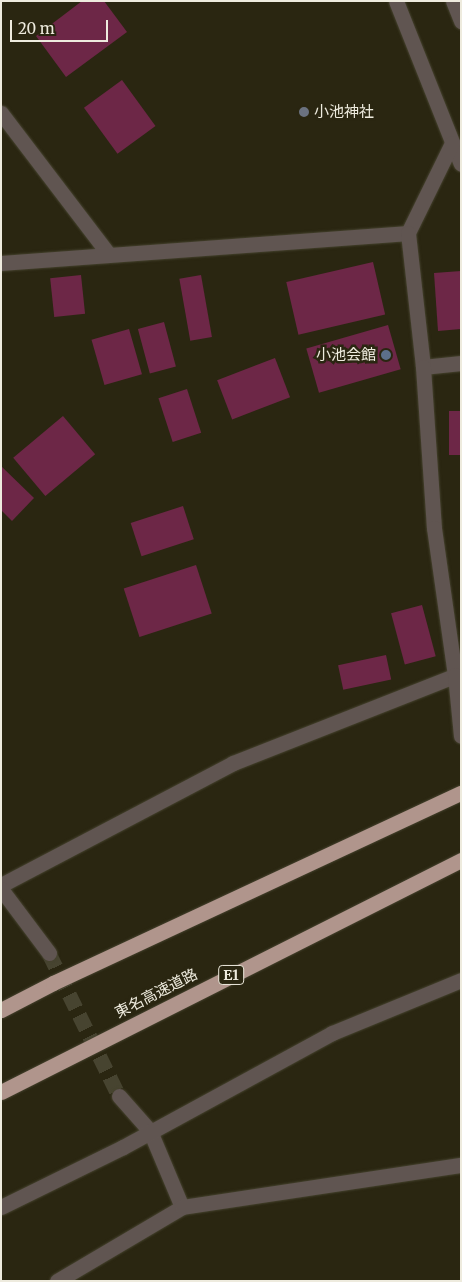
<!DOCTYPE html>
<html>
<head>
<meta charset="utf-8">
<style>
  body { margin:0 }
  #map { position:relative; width:462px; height:1282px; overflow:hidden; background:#2a2611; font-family:Merriweather,"Noto Sans JP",serif }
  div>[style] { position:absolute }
  .building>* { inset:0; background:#6d2747; transform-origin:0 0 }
  .minor-tunnel>* { height:15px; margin-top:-7.5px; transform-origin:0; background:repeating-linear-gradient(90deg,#474430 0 15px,transparent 0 23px) }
  .roads { filter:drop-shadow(0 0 1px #45422e) drop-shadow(0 0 1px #45422e) }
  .minor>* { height:15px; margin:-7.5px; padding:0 7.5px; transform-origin:7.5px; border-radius:7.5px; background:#605551 }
  .tertiary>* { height:15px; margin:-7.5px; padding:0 7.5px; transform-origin:7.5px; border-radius:7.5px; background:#605551 }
  .motorway>* { height:15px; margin:-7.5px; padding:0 7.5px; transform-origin:7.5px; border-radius:7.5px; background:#b0958c }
  .dots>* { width:14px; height:14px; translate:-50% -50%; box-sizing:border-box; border:2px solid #2a2611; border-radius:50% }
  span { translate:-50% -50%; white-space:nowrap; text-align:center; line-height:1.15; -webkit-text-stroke:5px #2a2611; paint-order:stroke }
  .shield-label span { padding:1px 4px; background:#2a2611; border:1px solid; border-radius:4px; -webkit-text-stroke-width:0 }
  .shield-label { font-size:14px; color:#eeebde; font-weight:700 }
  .poi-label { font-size:15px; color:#eeebde }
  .left { translate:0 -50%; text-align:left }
  .right { translate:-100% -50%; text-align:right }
  .street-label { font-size:15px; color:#eeebde }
  .frame { position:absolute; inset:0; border:2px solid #eeebde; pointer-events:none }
  .scale { position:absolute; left:10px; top:20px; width:98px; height:22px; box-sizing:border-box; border:2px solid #eeebde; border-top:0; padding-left:6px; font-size:15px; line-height:18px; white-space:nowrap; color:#eeebde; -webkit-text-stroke:4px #2a2611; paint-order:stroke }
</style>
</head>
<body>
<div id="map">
  <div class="building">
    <i style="clip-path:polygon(82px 1px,104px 1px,127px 32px,66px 77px,36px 36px)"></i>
    <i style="left:122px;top:80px;width:57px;height:47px;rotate:54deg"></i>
    <i style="left:373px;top:262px;width:54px;height:89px;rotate:77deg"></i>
    <i style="clip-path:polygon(461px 271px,461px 329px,438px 331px,434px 273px)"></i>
    <i style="left:81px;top:275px;width:39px;height:31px;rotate:84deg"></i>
    <i style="left:201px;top:275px;width:63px;height:22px;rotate:80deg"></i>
    <i style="left:164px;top:322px;width:46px;height:27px;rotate:75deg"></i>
    <i style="left:388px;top:325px;width:46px;height:85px;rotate:74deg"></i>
    <i style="left:129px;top:329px;width:47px;height:39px;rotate:74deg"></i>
    <i style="left:275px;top:358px;width:42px;height:62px;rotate:69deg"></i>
    <i style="left:187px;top:389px;width:46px;height:30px;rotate:72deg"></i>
    <i style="left:449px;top:411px;width:12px;height:44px"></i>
    <i style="left:63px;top:416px;width:50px;height:65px;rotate:50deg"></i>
    <i style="clip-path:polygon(1px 466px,34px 498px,12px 521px,1px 510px)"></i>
    <i style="left:183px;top:506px;width:35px;height:55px;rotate:72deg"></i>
    <i style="left:196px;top:565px;width:51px;height:76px;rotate:72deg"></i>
    <i style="left:422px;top:605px;width:53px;height:32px;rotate:75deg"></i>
    <i style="left:386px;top:655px;width:25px;height:49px;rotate:78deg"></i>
  </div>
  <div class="minor-tunnel">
    <i style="left:49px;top:953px;width:159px;rotate:63.9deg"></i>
  </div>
  <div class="roads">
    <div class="minor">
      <i style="left:1px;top:113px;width:178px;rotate:52.7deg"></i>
      <i style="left:1px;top:263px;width:408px;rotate:-4.2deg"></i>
      <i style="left:423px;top:367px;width:38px;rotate:-6deg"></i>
      <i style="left:1px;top:885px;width:262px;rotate:-27.7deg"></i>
      <i style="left:233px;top:763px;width:245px;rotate:-21.5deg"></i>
      <i style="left:1px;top:889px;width:80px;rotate:53.1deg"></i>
      <i style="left:119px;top:1096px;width:47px;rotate:48.5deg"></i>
      <i style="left:150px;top:1131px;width:82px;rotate:67.2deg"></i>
      <i style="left:1px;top:1207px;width:136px;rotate:-26.2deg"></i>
      <i style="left:123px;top:1147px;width:238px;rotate:-28.6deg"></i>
      <i style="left:332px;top:1033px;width:139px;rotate:-22.3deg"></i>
      <i style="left:57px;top:1281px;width:145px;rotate:-30.6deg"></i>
      <i style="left:182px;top:1207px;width:282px;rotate:-8.6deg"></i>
    </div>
    <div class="tertiary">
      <i style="left:396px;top:1px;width:175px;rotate:68.3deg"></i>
      <i style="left:453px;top:1px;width:22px;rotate:68deg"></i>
      <i style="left:452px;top:143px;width:100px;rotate:116.1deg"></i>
      <i style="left:408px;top:233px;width:135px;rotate:83.6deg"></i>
      <i style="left:423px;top:367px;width:161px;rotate:86.1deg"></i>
      <i style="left:434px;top:528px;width:148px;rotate:81.9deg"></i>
      <i style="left:455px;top:675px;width:61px;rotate:84.4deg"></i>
    </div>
    <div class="motorway">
      <i style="left:1px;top:1010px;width:59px;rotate:-27.4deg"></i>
      <i style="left:53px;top:983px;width:450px;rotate:-25deg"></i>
      <i style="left:1px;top:1092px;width:515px;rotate:-26.76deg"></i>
    </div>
  </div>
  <div class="dots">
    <i style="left:304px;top:112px;background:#6b7280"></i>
    <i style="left:386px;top:355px;background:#5c6f8a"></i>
  </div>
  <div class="shield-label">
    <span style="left:231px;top:975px">E1</span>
  </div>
  <div class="poi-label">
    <span class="left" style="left:314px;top:112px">小池神社</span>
    <span class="right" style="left:376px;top:355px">小池会館</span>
  </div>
  <div class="street-label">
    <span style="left:156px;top:993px;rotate:-27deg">東名高速道路</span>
  </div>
  <div class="frame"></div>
  <div class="scale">20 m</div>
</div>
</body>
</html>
